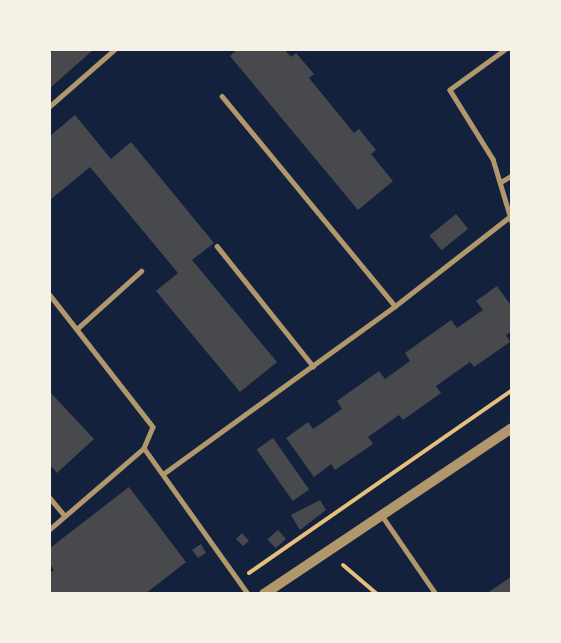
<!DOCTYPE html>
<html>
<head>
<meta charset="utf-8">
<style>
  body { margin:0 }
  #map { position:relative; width:561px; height:643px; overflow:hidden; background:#14213d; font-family:"Fira Sans Condensed",sans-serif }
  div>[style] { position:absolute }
  .building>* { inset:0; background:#48494c; transform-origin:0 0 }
  .path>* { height:4px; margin:-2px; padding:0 2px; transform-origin:2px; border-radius:2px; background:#e5c07b }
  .service>* { height:4.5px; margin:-2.25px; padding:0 2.25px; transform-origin:2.25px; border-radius:2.25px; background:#b1986c }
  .tertiary>* { height:10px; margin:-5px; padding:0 5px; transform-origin:5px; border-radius:5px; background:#b1986c }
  span { translate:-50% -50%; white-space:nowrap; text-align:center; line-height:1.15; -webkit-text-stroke:4.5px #f6f1e7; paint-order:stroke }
  .frame { position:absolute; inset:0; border:51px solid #f6f1e7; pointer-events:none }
</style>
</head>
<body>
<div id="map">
  <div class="building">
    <i style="clip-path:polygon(54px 50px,93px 50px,50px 88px,50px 53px)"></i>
    <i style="clip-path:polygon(237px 50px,285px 50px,291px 57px,296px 53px,314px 74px,309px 78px,354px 133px,359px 129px,376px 150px,371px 154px,393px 181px,358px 210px,230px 56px)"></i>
    <i style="clip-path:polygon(75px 115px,111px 159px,131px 142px,214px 243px,192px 260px,277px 362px,240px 392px,156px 291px,178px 273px,90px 167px,50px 200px,50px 136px)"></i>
    <i style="left:456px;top:214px;width:19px;height:34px;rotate:51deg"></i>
    <i style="clip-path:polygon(497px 286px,512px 307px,512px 331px,506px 335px,510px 342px,474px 367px,470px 362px,436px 386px,441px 393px,403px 420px,399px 415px,368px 437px,373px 444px,335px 470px,331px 464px,314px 477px,286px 438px,308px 422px,313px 429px,342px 409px,337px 401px,379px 371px,385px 379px,410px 361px,405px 353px,451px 320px,457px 328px,483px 310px,476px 301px)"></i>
    <i style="clip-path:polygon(50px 392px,94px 439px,57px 473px,50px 465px)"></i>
    <i style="left:273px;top:438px;width:63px;height:20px;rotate:55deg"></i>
    <i style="clip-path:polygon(129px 487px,186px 562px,145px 594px,50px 594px,50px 573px,54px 570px,50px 564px,50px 548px)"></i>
    <i style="clip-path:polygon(320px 500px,326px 510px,300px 530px,291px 515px)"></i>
    <i style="left:278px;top:530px;width:12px;height:14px;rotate:48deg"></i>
    <i style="clip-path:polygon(242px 533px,249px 541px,243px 546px,236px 539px)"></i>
    <i style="clip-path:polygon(201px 544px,206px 553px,198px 558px,192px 550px)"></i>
    <i style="clip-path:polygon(512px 576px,512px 594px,486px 594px)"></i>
  </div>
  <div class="path">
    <i style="left:343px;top:565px;width:45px;rotate:40.5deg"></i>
    <i style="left:249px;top:573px;width:320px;rotate:-34.8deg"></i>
  </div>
  <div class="service">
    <i style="left:505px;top:50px;width:68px;rotate:144deg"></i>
    <i style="left:450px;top:90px;width:81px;rotate:58.1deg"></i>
    <i style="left:493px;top:159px;width:66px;rotate:73.2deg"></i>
    <i style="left:222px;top:96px;width:272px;rotate:50.5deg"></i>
    <i style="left:50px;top:106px;width:85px;rotate:-41.2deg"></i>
    <i style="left:501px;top:182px;width:13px;rotate:-32deg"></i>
    <i style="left:217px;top:246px;width:154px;rotate:51.3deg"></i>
    <i style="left:50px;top:295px;width:167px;rotate:52deg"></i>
    <i style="left:153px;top:427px;width:23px;rotate:113deg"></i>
    <i style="left:144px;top:448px;width:179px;rotate:54.5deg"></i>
    <i style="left:78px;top:328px;width:85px;rotate:-42.1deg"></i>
    <i style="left:163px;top:474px;width:286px;rotate:-35.9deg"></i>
    <i style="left:395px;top:306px;width:143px;rotate:-37.9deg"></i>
    <i style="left:50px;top:498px;width:23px;rotate:50deg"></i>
    <i style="left:383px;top:517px;width:93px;rotate:55.5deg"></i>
    <i style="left:50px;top:529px;width:124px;rotate:-40.8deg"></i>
  </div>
  <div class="tertiary">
    <i style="left:264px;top:594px;width:298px;rotate:-33.8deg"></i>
  </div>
  <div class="frame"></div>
</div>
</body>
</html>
